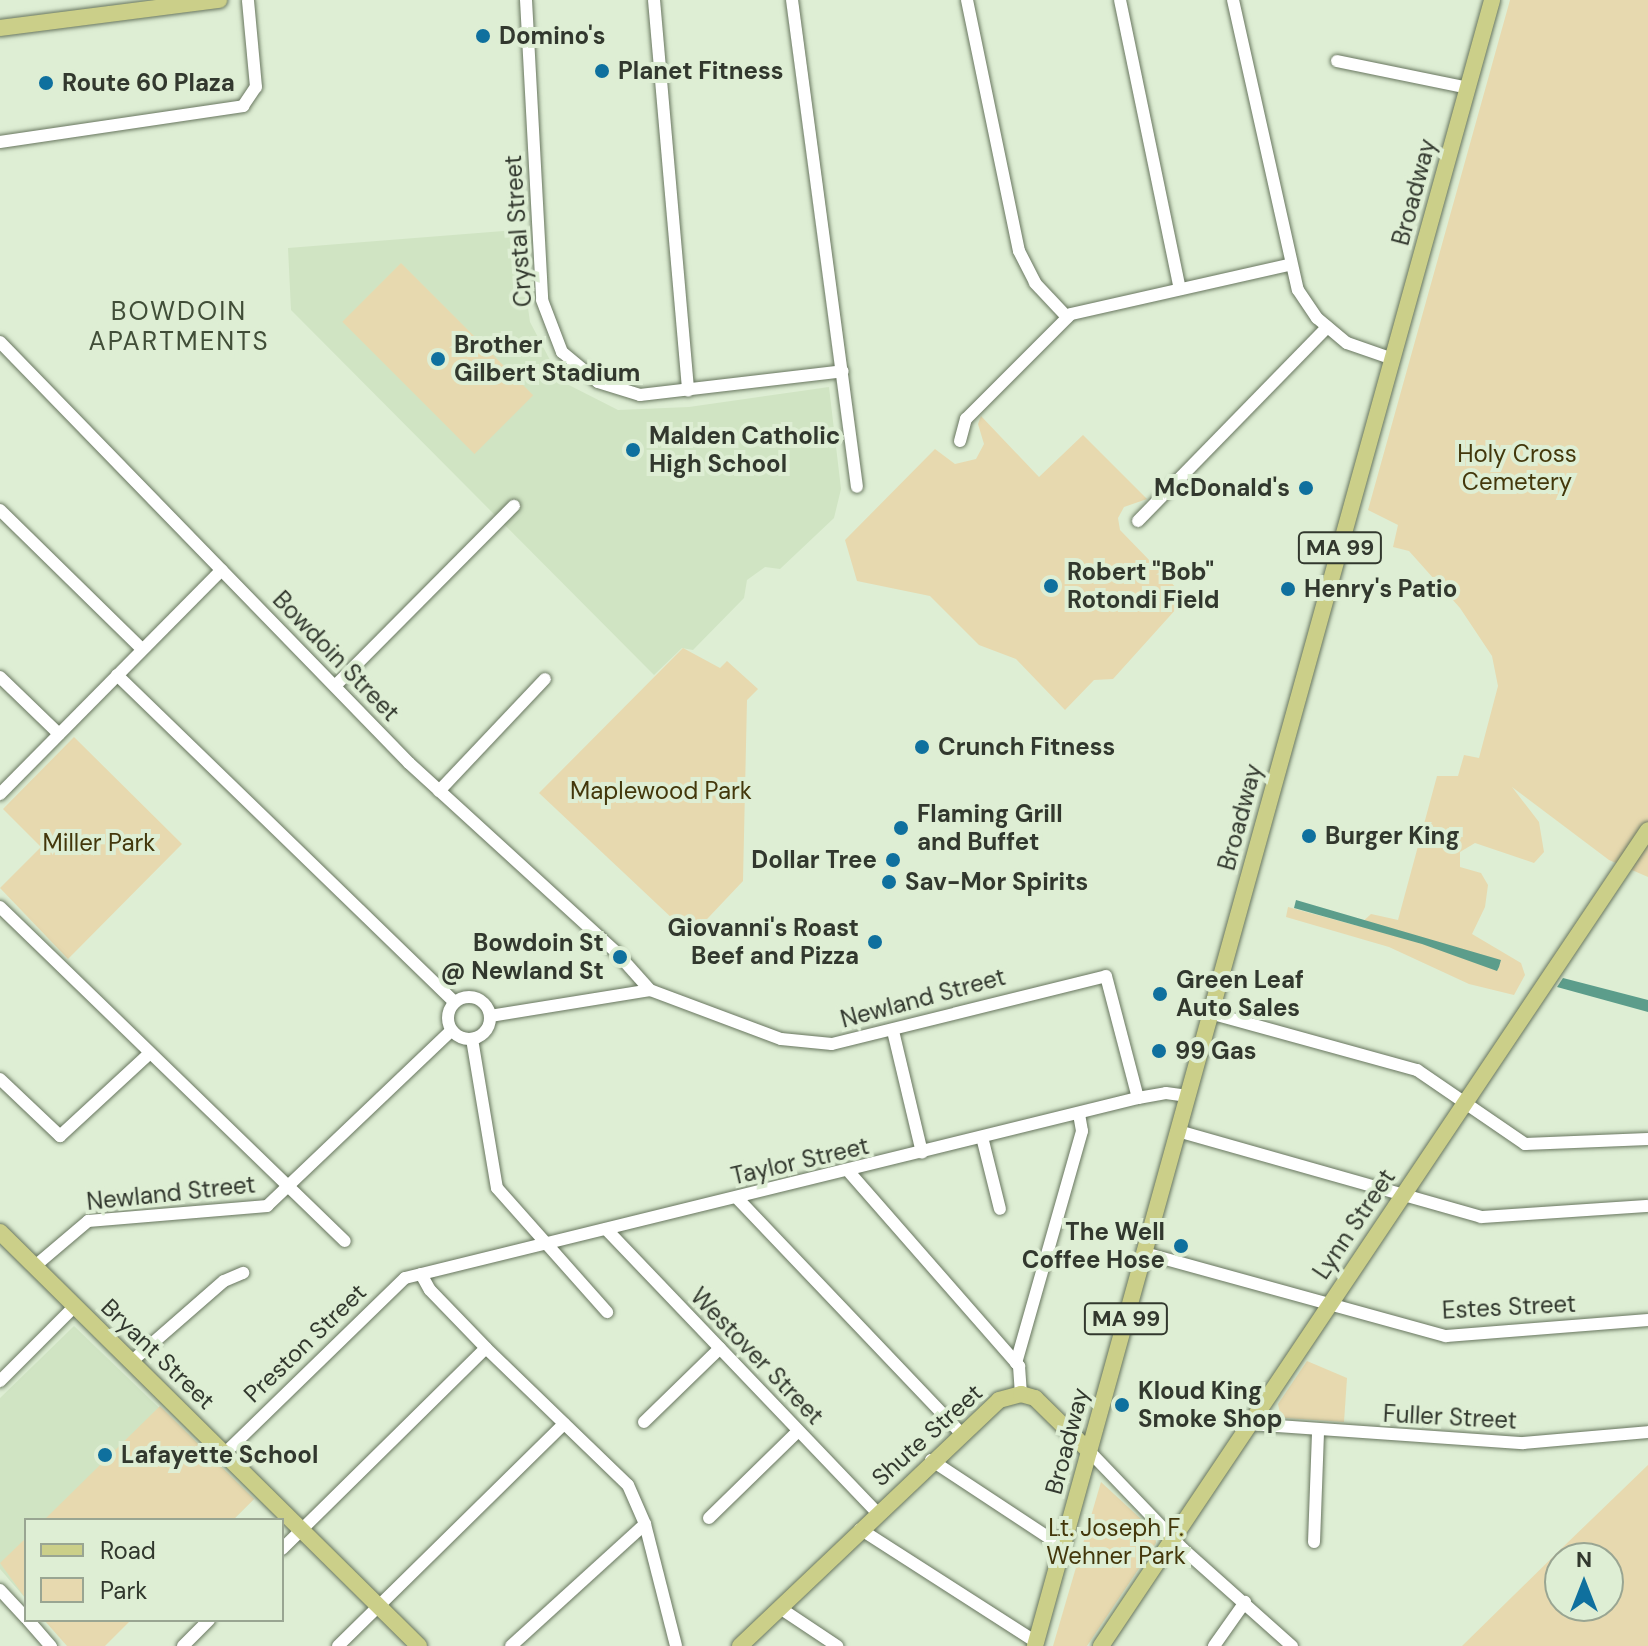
<!DOCTYPE html>
<html>
<head>
<meta charset="utf-8">
<style>
  body { margin:0 }
  #map { position:relative; width:1648px; height:1646px; overflow:hidden; background:#deeed4; font-family:"DM Sans",sans-serif }
  div>[style] { position:absolute }
  .built>* { inset:0; background:#d0e4c3 }
  .green>* { inset:0; background:#e7d9af; transform-origin:0 0 }
  .water>* { inset:0; background:#5c9d8b }
  .roads { filter:drop-shadow(0 0 2px #68765f) drop-shadow(0 0 2px #68765f) }
  .minor>* { height:12px; margin:-6px; padding:0 6px; transform-origin:6px; border-radius:6px; background:#fff }
  .minor>.ring { margin:-6px; padding:0; box-sizing:content-box; background:none; border:12px solid #fff; border-radius:50% }
  .major>* { height:16px; margin:-8px; padding:0 8px; transform-origin:8px; border-radius:8px; background:#cbcf89 }
  .dots>* { width:22px; height:22px; translate:-50% -50%; box-sizing:border-box; border:4px solid #deeed4; border-radius:50% }
  span { translate:-50% -50%; white-space:nowrap; text-align:center; line-height:1.15; -webkit-text-stroke:8px #deeed4; paint-order:stroke }
  .shield-label span { padding:2px 6px; background:#deeed4; border:2px solid; border-radius:6px; -webkit-text-stroke-width:0 }
  .shield-label { font-size:22px; color:#32382e; font-weight:700 }
  .poi-label { font-size:24px; color:#32382e; font-weight:700 }
  .left { translate:0 -50%; text-align:left }
  .right { translate:-100% -50%; text-align:right }
  .street-label { font-size:24px; color:#32382e }
  .park-label { font-size:24px; color:#43370b }
  .neighbourhood-label { font-size:26px; color:#414e38; letter-spacing:2px }
  .legend { position:absolute; left:24px; top:1518px; width:260px; height:104px; box-sizing:border-box; background:#deeed4; border:2px solid #99a592; margin:0; padding:10px 14px; list-style:none; font-size:24px; color:#32382e }
  .legend li { display:flex; align-items:center; gap:16px; height:40px }
  .legend b { width:40px; border:2px solid #99a592 }
  .north { position:absolute; left:1544px; top:1542px; width:80px; height:80px; box-sizing:border-box; background:#deeed4; border:2px solid #99a592; border-radius:50%; rotate:0deg; font-size:22px; font-weight:700; line-height:32px; text-align:center; color:#32382e }
  .north::after { content:''; display:block; margin:auto; width:28px; height:36px; background:#0f709e; clip-path:polygon(50% 0,100% 100%,50% 72%,0 100%) }
</style>
</head>
<body>
<div id="map">
  <div class="built">
    <i style="clip-path:polygon(517px 230px,530px 322px,561px 381px,618px 410px,689px 407px,829px 387px,841px 489px,834px 518px,780px 569px,765px 567px,747px 580px,744px 598px,693px 650px,682px 648px,654px 675px,291px 310px,288px 248px)"></i>
    <i style="clip-path:polygon(74px 1326px,254px 1499px,233px 1520px,26px 1520px,26px 1599px,0 1569px,0 1398px)"></i>
  </div>
  <div class="green">
    <i style="clip-path:polygon(1510px 0,1648px 0,1648px 877px,1609px 860px,1512px 787px,1539px 822px,1544px 852px,1534px 863px,1475px 843px,1460px 852px,1460px 867px,1481px 873px,1488px 885px,1485px 907px,1472px 934px,1521px 963px,1525px 975px,1514px 995px,1469px 984px,1389px 947px,1286px 917px,1288px 907px,1358px 926px,1371px 914px,1398px 920px,1437px 776px,1458px 776px,1464px 755px,1479px 758px,1498px 686px,1492px 656px,1460px 608px,1409px 551px,1393px 547px,1398px 525px,1368px 510px)"></i>
    <i style="left:401px;top:263px;width:187px;height:83px;rotate:45deg"></i>
    <i style="clip-path:polygon(981px 416px,1039px 477px,1083px 435px,1147px 499px,1124px 507px,1118px 518px,1120px 530px,1186px 598px,1113px 679px,1094px 680px,1065px 710px,1016px 659px,979px 645px,930px 596px,857px 581px,845px 540px,935px 449px,955px 464px,976px 459px,984px 444px,978px 424px)"></i>
    <i style="clip-path:polygon(683px 648px,720px 668px,727px 661px,758px 689px,747px 700px,743px 881px,691px 936px,539px 793px)"></i>
    <i style="clip-path:polygon(74px 737px,182px 844px,68px 959px,0 888px,41px 847px,3px 809px)"></i>
    <i style="clip-path:polygon(1307px 1361px,1347px 1378px,1344px 1422px,1285px 1418px,1280px 1413px,1278px 1404px)"></i>
    <i style="clip-path:polygon(160px 1406px,254px 1499px,233px 1520px,44px 1520px)"></i>
    <i style="clip-path:polygon(evenodd,1648px 1465px,1648px 1646px,1462px 1646px,1563px 1547px,1648px 1465px,1560px 1558px,1608px 1558px,1608px 1606px,1560px 1606px,1560px 1558px)"></i>
    <i style="clip-path:polygon(1101px 1482px,1155px 1532px,1156px 1543px,1087px 1646px,1053px 1646px)"></i>
    <i style="clip-path:polygon(26px 1538px,26px 1599px,0 1563px)"></i>
    <i style="clip-path:polygon(44px 1620px,131px 1620px,105px 1646px,67px 1646px)"></i>
  </div>
  <div class="water">
    <i style="clip-path:polygon(1296px 900px,1501px 960px,1499px 967px,1497px 971px,1422px 944px,1294px 908px)"></i>
    <i style="clip-path:polygon(1563px 978px,1648px 1000px,1648px 1012px,1557px 987px)"></i>
  </div>
  <div class="roads">
    <div class="minor">
      <i style="left:526px;top:0;width:300px;rotate:86.9deg"></i>
      <i style="left:542px;top:300px;width:56px;rotate:69deg"></i>
      <i style="left:562px;top:352px;width:47px;rotate:39.8deg"></i>
      <i style="left:598px;top:382px;width:44px;rotate:17.2deg"></i>
      <i style="left:640px;top:395px;width:204px;rotate:-6.7deg"></i>
      <i style="left:654px;top:0;width:392px;rotate:85deg"></i>
      <i style="left:792px;top:0;width:491px;rotate:82.4deg"></i>
      <i style="left:967px;top:0;width:256px;rotate:78.3deg"></i>
      <i style="left:1019px;top:251px;width:36px;rotate:63deg"></i>
      <i style="left:1035px;top:283px;width:47px;rotate:46.7deg"></i>
      <i style="left:1120px;top:0;width:295px;rotate:78.3deg"></i>
      <i style="left:1233px;top:0;width:297px;rotate:77.4deg"></i>
      <i style="left:1298px;top:290px;width:34px;rotate:56deg"></i>
      <i style="left:1317px;top:318px;width:39px;rotate:40deg"></i>
      <i style="left:1347px;top:343px;width:49px;rotate:19.2deg"></i>
      <i style="left:1337px;top:61px;width:134px;rotate:11.6deg"></i>
      <i style="left:0;top:142px;width:246px;rotate:-8.4deg"></i>
      <i style="left:243px;top:106px;width:23px;rotate:-56deg"></i>
      <i style="left:256px;top:87px;width:87px;rotate:-95.3deg"></i>
      <i style="left:0;top:342px;width:587px;rotate:45.83deg"></i>
      <i style="left:409px;top:763px;width:280px;rotate:42.4deg"></i>
      <i style="left:616px;top:952px;width:51px;rotate:48.2deg"></i>
      <i style="left:960px;top:441px;width:23px;rotate:-75deg"></i>
      <i style="left:966px;top:419px;width:148px;rotate:-45deg"></i>
      <i style="left:1071px;top:314px;width:223px;rotate:-12.7deg"></i>
      <i style="left:0;top:510px;width:199px;rotate:44.4deg"></i>
      <i style="left:1138px;top:521px;width:271px;rotate:-45.7deg"></i>
      <i style="left:117px;top:675px;width:470px;rotate:44.1deg"></i>
      <i style="left:0;top:677px;width:82px;rotate:44deg"></i>
      <i style="left:335px;top:686px;width:254px;rotate:-45.2deg"></i>
      <i style="left:439px;top:791px;width:154px;rotate:-46.6deg"></i>
      <i style="left:0;top:794px;width:315px;rotate:-45.3deg"></i>
      <i style="left:0;top:907px;width:480px;rotate:44.1deg"></i>
      <i class="ring" style="left:448px;top:997px;width:30px;height:30px"></i>
      <i style="left:1210px;top:1013px;width:215px;rotate:15.4deg"></i>
      <i style="left:1417px;top:1070px;width:131px;rotate:34.4deg"></i>
      <i style="left:1525px;top:1144px;width:123px;rotate:-2.3deg"></i>
      <i style="left:490px;top:1016px;width:162px;rotate:-9.2deg"></i>
      <i style="left:650px;top:990px;width:140px;rotate:20.5deg"></i>
      <i style="left:781px;top:1039px;width:51px;rotate:5.6deg"></i>
      <i style="left:832px;top:1044px;width:282px;rotate:-13.9deg"></i>
      <i style="left:1106px;top:976px;width:126px;rotate:75.3deg"></i>
      <i style="left:893px;top:1031px;width:125px;rotate:76.6deg"></i>
      <i style="left:472px;top:1039px;width:151px;rotate:80.5deg"></i>
      <i style="left:497px;top:1188px;width:166px;rotate:48.4deg"></i>
      <i style="left:0;top:1079px;width:83px;rotate:43.5deg"></i>
      <i style="left:60px;top:1136px;width:122px;rotate:-42.7deg"></i>
      <i style="left:1178px;top:1131px;width:315px;rotate:15.8deg"></i>
      <i style="left:1481px;top:1217px;width:167px;rotate:-3.8deg"></i>
      <i style="left:982px;top:1137px;width:74px;rotate:76deg"></i>
      <i style="left:850px;top:1173px;width:257px;rotate:48.8deg"></i>
      <i style="left:1019px;top:1366px;width:28px;rotate:86deg"></i>
      <i style="left:737px;top:1198px;width:323px;rotate:46.4deg"></i>
      <i style="left:606px;top:1229px;width:393px;rotate:46.3deg"></i>
      <i style="left:1144px;top:1253px;width:313px;rotate:15.4deg"></i>
      <i style="left:1446px;top:1336px;width:203px;rotate:-4.5deg"></i>
      <i style="left:35px;top:1266px;width:70px;rotate:-40.3deg"></i>
      <i style="left:88px;top:1221px;width:180px;rotate:-4.8deg"></i>
      <i style="left:267px;top:1206px;width:254px;rotate:-43.6deg"></i>
      <i style="left:421px;top:1274px;width:18px;rotate:61deg"></i>
      <i style="left:430px;top:1290px;width:81px;rotate:46deg"></i>
      <i style="left:486px;top:1348px;width:197px;rotate:44deg"></i>
      <i style="left:628px;top:1485px;width:43px;rotate:66.4deg"></i>
      <i style="left:645px;top:1524px;width:126px;rotate:75.7deg"></i>
      <i style="left:131px;top:1362px;width:123px;rotate:-41.1deg"></i>
      <i style="left:224px;top:1281px;width:21px;rotate:-23deg"></i>
      <i style="left:1016px;top:1363px;width:241px;rotate:-74.1deg"></i>
      <i style="left:1082px;top:1131px;width:17px;rotate:-100deg"></i>
      <i style="left:0;top:1381px;width:106px;rotate:-45deg"></i>
      <i style="left:644px;top:1422px;width:106px;rotate:-44.2deg"></i>
      <i style="left:1249px;top:1424px;width:275px;rotate:4deg"></i>
      <i style="left:1523px;top:1443px;width:125px;rotate:-5deg"></i>
      <i style="left:1089px;top:1451px;width:136px;rotate:46.2deg"></i>
      <i style="left:1183px;top:1549px;width:146px;rotate:41.7deg"></i>
      <i style="left:225px;top:1453px;width:251px;rotate:-44.2deg"></i>
      <i style="left:405px;top:1278px;width:755px;rotate:-13.8deg"></i>
      <i style="left:1138px;top:1098px;width:28px;rotate:-10deg"></i>
      <i style="left:1166px;top:1093px;width:22px;rotate:8deg"></i>
      <i style="left:931px;top:1460px;width:158px;rotate:33.4deg"></i>
      <i style="left:709px;top:1518px;width:124px;rotate:-44.3deg"></i>
      <i style="left:860px;top:1529px;width:209px;rotate:32.7deg"></i>
      <i style="left:1314px;top:1542px;width:111px;rotate:-87.9deg"></i>
      <i style="left:282px;top:1549px;width:286px;rotate:-44.6deg"></i>
      <i style="left:0;top:1590px;width:38px;rotate:47deg"></i>
      <i style="left:780px;top:1608px;width:69px;rotate:33.7deg"></i>
      <i style="left:28px;top:1620px;width:35px;rotate:49deg"></i>
      <i style="left:183px;top:1646px;width:37px;rotate:-45deg"></i>
      <i style="left:338px;top:1646px;width:317px;rotate:-44.5deg"></i>
      <i style="left:511px;top:1646px;width:181px;rotate:-42.3deg"></i>
      <i style="left:1214px;top:1646px;width:54px;rotate:-54.8deg"></i>
    </div>
    <div class="major">
      <i style="left:0;top:28px;width:221px;rotate:-7.3deg"></i>
      <i style="left:0;top:1232px;width:589px;rotate:44.66deg"></i>
      <i style="left:740px;top:1646px;width:357px;rotate:-43.5deg"></i>
      <i style="left:999px;top:1400px;width:23px;rotate:-15deg"></i>
      <i style="left:1021px;top:1394px;width:15px;rotate:16deg"></i>
      <i style="left:1035px;top:1398px;width:76px;rotate:44.5deg"></i>
      <i style="left:1035px;top:1646px;width:1708px;rotate:-74.48deg"></i>
      <i style="left:1101px;top:1646px;width:982px;rotate:-56.16deg"></i>
    </div>
  </div>
  <div class="dots">
    <i style="left:483px;top:36px;background:#0f709e"></i>
    <i style="left:602px;top:71px;background:#0f709e"></i>
    <i style="left:46px;top:83px;background:#0f709e"></i>
    <i style="left:438px;top:359px;background:#0f709e"></i>
    <i style="left:633px;top:450px;background:#0f709e"></i>
    <i style="left:1306px;top:488px;background:#0f709e"></i>
    <i style="left:1051px;top:586px;background:#0f709e"></i>
    <i style="left:1288px;top:589px;background:#0f709e"></i>
    <i style="left:922px;top:747px;background:#0f709e"></i>
    <i style="left:901px;top:828px;background:#0f709e"></i>
    <i style="left:1309px;top:836px;background:#0f709e"></i>
    <i style="left:893px;top:860px;background:#0f709e"></i>
    <i style="left:889px;top:882px;background:#0f709e"></i>
    <i style="left:875px;top:942px;background:#0f709e"></i>
    <i style="left:620px;top:957px;background:#0f709e"></i>
    <i style="left:1160px;top:994px;background:#0f709e"></i>
    <i style="left:1159px;top:1051px;background:#0f709e"></i>
    <i style="left:1181px;top:1246px;background:#0f709e"></i>
    <i style="left:1122px;top:1405px;background:#0f709e"></i>
    <i style="left:105px;top:1455px;background:#0f709e"></i>
  </div>
  <div class="shield-label">
    <span style="left:1340px;top:548px">MA 99</span>
    <span style="left:1126px;top:1319px">MA 99</span>
  </div>
  <div class="poi-label">
    <span class="left" style="left:499px;top:36px">Domino's</span>
    <span class="left" style="left:618px;top:71px">Planet Fitness</span>
    <span class="left" style="left:62px;top:83px">Route 60 Plaza</span>
    <span class="left" style="left:454px;top:359px">Brother<br>Gilbert Stadium</span>
    <span class="left" style="left:649px;top:450px">Malden Catholic<br>High School</span>
    <span class="right" style="left:1290px;top:488px">McDonald's</span>
    <span class="left" style="left:1067px;top:586px">Robert "Bob"<br>Rotondi Field</span>
    <span class="left" style="left:1304px;top:589px">Henry's Patio</span>
    <span class="left" style="left:938px;top:747px">Crunch Fitness</span>
    <span class="left" style="left:917px;top:828px">Flaming Grill<br>and Buffet</span>
    <span class="left" style="left:1325px;top:836px">Burger King</span>
    <span class="right" style="left:877px;top:860px">Dollar Tree</span>
    <span class="left" style="left:905px;top:882px">Sav-Mor Spirits</span>
    <span class="right" style="left:859px;top:942px">Giovanni's Roast<br>Beef and Pizza</span>
    <span class="right" style="left:604px;top:957px">Bowdoin St<br>@ Newland St</span>
    <span class="left" style="left:1176px;top:994px">Green Leaf<br>Auto Sales</span>
    <span class="left" style="left:1175px;top:1051px">99 Gas</span>
    <span class="right" style="left:1165px;top:1246px">The Well<br>Coffee Hose</span>
    <span class="left" style="left:1138px;top:1405px">Kloud King<br>Smoke Shop</span>
    <span class="left" style="left:121px;top:1455px">Lafayette School</span>
  </div>
  <div class="street-label">
    <span style="left:1414px;top:192px;rotate:-75deg">Broadway</span>
    <span style="left:518px;top:231px;rotate:-94deg">Crystal Street</span>
    <span style="left:336px;top:656px;rotate:46deg">Bowdoin Street</span>
    <span style="left:1240px;top:817px;rotate:-75deg">Broadway</span>
    <span style="left:923px;top:998px;rotate:-15deg">Newland Street</span>
    <span style="left:800px;top:1161px;rotate:-13deg">Taylor Street</span>
    <span style="left:171px;top:1193px;rotate:-6deg">Newland Street</span>
    <span style="left:1354px;top:1224px;rotate:-56deg">Lynn Street</span>
    <span style="left:1509px;top:1307px;rotate:-3deg">Estes Street</span>
    <span style="left:305px;top:1343px;rotate:-44deg">Preston Street</span>
    <span style="left:158px;top:1354px;rotate:44deg">Bryant Street</span>
    <span style="left:757px;top:1356px;rotate:46deg">Westover Street</span>
    <span style="left:1450px;top:1417px;rotate:3deg">Fuller Street</span>
    <span style="left:927px;top:1435px;rotate:-42deg">Shute Street</span>
    <span style="left:1067px;top:1441px;rotate:-75deg">Broadway</span>
  </div>
  <div class="park-label">
    <span style="left:1517px;top:468px">Holy Cross<br>Cemetery</span>
    <span style="left:661px;top:791px">Maplewood Park</span>
    <span style="left:99px;top:843px">Miller Park</span>
    <span style="left:1116px;top:1542px">Lt. Joseph F.<br>Wehner Park</span>
  </div>
  <div class="neighbourhood-label">
    <span style="left:179px;top:327px">BOWDOIN<br>APARTMENTS</span>
  </div>
  <ul class="legend">
  <li><b style="height:10px;background:#cbcf89"></b>Road</li>
  <li><b style="height:22px;background:#e7d9af"></b>Park</li>
  </ul>
  <div class="north">N</div>
</div>
</body>
</html>
